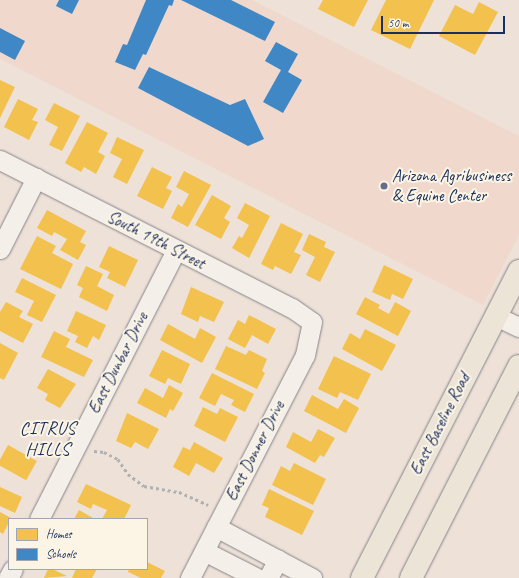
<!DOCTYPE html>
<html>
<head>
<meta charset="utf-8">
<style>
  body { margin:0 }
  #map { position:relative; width:519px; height:578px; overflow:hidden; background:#eee1d8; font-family:Caveat,sans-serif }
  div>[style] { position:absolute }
  .built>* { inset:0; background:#f0d8cc }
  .homes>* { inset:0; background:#f2c14e; transform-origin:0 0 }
  .schools>* { inset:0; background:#3f88c5 }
  .path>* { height:2.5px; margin-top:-1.25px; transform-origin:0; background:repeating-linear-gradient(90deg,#b1b1b2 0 3px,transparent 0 6px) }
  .roads { filter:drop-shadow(0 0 1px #868489) drop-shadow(0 0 1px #868489) }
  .minor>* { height:19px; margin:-9.5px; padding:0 9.5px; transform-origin:9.5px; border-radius:9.5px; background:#f4efe9 }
  .major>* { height:22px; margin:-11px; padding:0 11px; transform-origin:11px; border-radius:11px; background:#ebe4d7 }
  .dots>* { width:11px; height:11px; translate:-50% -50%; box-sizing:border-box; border:2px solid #fcf5e5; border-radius:50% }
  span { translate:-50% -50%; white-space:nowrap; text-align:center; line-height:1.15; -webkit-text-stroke:4px #fcf5e5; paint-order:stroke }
  .poi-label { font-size:17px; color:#1b2f5e }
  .left { translate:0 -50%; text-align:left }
  .street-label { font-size:17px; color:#1b2f5e }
  .neighbourhood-label { font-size:18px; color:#1b2f5e; letter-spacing:1px }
  .legend { position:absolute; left:8px; top:518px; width:140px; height:52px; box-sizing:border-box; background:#fcf5e5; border:1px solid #a2a6af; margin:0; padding:5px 7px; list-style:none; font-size:12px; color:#1b2f5e }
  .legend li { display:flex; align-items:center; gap:8px; height:20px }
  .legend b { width:20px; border:1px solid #a2a6af }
  .scale { position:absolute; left:381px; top:16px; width:124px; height:18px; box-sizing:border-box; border:2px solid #1b2f5e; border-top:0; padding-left:5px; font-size:12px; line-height:14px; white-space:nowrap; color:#1b2f5e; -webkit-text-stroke:3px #fcf5e5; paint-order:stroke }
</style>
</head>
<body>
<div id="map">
  <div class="built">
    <i style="clip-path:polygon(0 0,252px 0,519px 136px,519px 235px,483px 305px,0 59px)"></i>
  </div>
  <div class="homes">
    <i style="clip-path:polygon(323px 0,368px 0,354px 27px,318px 9px)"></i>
    <i style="clip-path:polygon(386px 0,434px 0,410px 49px,371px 30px)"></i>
    <i style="clip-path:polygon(479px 2px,498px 12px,475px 55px,439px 36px,455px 5px,473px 14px)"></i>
    <i style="clip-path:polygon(0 80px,15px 87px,0 118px)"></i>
    <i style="clip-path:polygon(18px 99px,38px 109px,32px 120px,38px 122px,29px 140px,4px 127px)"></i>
    <i style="clip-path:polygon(54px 103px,80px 116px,62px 151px,49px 145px,58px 127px,45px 120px)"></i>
    <i style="clip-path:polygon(87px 122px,108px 133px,98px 152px,105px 156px,96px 174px,84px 167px,81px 172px,65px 163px)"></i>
    <i style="clip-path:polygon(117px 137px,144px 150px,127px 184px,113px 177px,122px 159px,110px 153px)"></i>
    <i style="clip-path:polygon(152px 167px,172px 177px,166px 188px,172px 191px,163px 209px,137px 196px)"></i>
    <i style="clip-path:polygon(184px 171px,211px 185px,188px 227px,171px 218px,178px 204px,182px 207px,189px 194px,176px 187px)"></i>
    <i style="clip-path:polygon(212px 195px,231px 206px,224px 218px,230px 222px,221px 239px,195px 225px)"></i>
    <i style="clip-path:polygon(245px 203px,270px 216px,249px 258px,232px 248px,239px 236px,242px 238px,249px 225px,237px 218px)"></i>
    <i style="clip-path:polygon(47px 210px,86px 231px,80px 242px,86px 245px,78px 260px,60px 250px,67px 239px,54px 232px,52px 236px,37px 228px)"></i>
    <i style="clip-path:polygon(281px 223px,303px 234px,294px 252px,301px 255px,291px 274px,275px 266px,273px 270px,261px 264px)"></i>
    <i style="clip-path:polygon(309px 234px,326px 242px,324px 247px,335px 252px,320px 282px,306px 275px,315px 257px,302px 250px)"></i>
    <i style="clip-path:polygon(37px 236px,56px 246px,52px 253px,73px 264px,61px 289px,20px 269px)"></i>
    <i style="clip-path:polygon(109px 246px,138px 260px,125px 287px,107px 278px,110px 272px,99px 267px)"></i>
    <i style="clip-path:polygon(384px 265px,413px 279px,403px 299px,392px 294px,390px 300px,372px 292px)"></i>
    <i style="clip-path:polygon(86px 266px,103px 274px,97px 286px,114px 295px,107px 311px,79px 297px,83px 288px,77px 285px)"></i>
    <i style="clip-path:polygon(22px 278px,56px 295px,42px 322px,27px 315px,34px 301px,15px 292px)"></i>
    <i style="clip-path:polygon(191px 287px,224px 302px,214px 322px,200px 316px,198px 322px,181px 314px)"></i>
    <i style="clip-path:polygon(365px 297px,380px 305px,378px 308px,389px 314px,395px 302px,411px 311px,398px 336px,356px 314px)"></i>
    <i style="clip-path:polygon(6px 302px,23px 311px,19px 317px,33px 324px,23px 343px,0 331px,0 312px)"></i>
    <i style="clip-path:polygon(76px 311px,106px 325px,99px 340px,93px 336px,87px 348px,75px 342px,78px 336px,67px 331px)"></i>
    <i style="clip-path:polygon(249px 315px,276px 329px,268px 344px,252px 335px,245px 348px,228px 339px,238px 320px,245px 324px)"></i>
    <i style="clip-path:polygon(168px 324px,195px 339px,200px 328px,216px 337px,202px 363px,160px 340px)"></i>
    <i style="clip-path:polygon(365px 329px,396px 345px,382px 371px,342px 349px,350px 333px,360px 339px)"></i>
    <i style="clip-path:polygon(54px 331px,70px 339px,66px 347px,93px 360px,84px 377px,41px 357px)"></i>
    <i style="clip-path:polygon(0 343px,18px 353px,4px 380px,0 378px)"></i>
    <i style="clip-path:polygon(226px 346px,246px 355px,249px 350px,267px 359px,262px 371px,265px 373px,257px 389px,215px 369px)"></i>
    <i style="clip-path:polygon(162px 350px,190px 364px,181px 384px,168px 378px,165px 384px,149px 376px)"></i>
    <i style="clip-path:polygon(334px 356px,371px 374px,358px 400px,340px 392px,337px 398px,318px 389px)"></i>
    <i style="clip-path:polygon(48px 369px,76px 384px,60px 408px,45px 400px,48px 394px,37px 388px)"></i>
    <i style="clip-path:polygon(212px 373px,254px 394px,245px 412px,231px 405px,234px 400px,221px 394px,215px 406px,199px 398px)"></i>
    <i style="clip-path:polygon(169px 385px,183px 393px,173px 411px,170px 409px,166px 418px,137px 403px,145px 388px,163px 398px)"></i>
    <i style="clip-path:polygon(312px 395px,338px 409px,344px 399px,359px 408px,346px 433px,304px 411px)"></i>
    <i style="clip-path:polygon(203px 407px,217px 414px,220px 408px,238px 417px,225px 442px,194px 426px)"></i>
    <i style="clip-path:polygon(127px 413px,159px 429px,148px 449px,135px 442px,131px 448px,116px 441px)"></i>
    <i style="clip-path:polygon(318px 429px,335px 438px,324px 457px,320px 455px,315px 463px,286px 447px,293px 432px,311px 442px)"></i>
    <i style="clip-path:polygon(194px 442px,223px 458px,214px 473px,196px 463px,189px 476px,173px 467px,183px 447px,190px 450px)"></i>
    <i style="left:8px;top:445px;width:33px;height:22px;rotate:29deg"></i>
    <i style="clip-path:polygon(294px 463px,326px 479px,313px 505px,272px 485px,281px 466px,290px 471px)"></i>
    <i style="clip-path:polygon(86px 484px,131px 505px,124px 519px,102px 519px,107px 510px,93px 504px,91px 509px,77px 502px)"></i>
    <i style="clip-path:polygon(0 487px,22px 497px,15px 513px,0 506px)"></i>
    <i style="clip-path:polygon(269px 489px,314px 511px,302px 535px,265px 517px,269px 508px,262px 505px)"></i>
    <i style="clip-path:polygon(79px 510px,95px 519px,74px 519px)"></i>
    <i style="clip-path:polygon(0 512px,11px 518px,3px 534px,0 532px)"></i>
    <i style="clip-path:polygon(147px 562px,165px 571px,161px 578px,141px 578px,128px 572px,129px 569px,147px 569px)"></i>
    <i style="clip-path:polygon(48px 569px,52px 569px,67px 576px,44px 578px)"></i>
    <i style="clip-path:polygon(76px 569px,97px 569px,92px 578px,72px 578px)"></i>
  </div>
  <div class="schools">
    <i style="clip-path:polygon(59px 0,79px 0,72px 14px,56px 6px)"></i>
    <i style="clip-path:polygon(146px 0,174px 0,172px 6px,169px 5px,146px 55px,143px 54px,135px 70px,115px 62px,123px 44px,127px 45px)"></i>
    <i style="clip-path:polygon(181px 0,231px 0,275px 22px,265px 41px)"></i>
    <i style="clip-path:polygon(0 28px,25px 41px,15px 60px,0 52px)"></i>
    <i style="clip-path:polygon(276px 42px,298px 54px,288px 72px,302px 80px,283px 113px,263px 102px,281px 70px,265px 61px)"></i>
    <i style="clip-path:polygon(149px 67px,230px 105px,245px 99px,264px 139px,248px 146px,138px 88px)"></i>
  </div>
  <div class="path">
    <i style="left:94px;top:451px;width:10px;rotate:6deg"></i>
    <i style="left:104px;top:452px;width:16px;rotate:27deg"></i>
    <i style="left:118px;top:459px;width:18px;rotate:56deg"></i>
    <i style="left:128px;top:474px;width:20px;rotate:37deg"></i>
    <i style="left:144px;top:486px;width:36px;rotate:10deg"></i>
    <i style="left:179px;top:492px;width:32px;rotate:24deg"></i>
  </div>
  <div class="roads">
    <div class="minor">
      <i style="left:0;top:160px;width:327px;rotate:26.9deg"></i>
      <i style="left:292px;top:308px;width:24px;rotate:35deg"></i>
      <i style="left:312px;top:322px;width:34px;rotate:102deg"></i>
      <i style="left:305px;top:355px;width:251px;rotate:117.3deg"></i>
      <i style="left:0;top:249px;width:80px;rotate:-63.1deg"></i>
      <i style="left:496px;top:316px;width:25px;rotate:26deg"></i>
      <i style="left:39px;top:519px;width:302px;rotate:-63deg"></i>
      <i style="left:216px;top:527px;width:109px;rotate:28deg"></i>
      <i style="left:204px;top:551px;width:59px;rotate:27deg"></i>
      <i style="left:8px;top:578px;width:10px;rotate:-61deg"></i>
      <i style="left:268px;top:578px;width:21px;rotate:-62deg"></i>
    </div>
    <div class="major">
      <i style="left:362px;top:578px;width:345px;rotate:-62.9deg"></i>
      <i style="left:411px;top:578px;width:238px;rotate:-63deg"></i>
    </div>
  </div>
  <div class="dots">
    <i style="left:384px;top:186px;background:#656d89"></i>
  </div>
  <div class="poi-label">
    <span class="left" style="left:392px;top:186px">Arizona Agribusiness<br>&amp; Equine Center</span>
  </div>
  <div class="street-label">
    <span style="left:156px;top:240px;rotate:27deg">South 19th Street</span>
    <span style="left:118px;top:363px;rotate:-63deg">East Dunbar Drive</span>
    <span style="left:440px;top:424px;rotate:-63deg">East Baseline Road</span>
    <span style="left:255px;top:451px;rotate:-63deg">East Donner Drive</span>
  </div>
  <div class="neighbourhood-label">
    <span style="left:48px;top:439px">CITRUS<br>HILLS</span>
  </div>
  <ul class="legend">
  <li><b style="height:11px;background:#f2c14e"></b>Homes</li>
  <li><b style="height:11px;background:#3f88c5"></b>Schools</li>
  </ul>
  <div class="scale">50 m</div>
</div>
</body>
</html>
